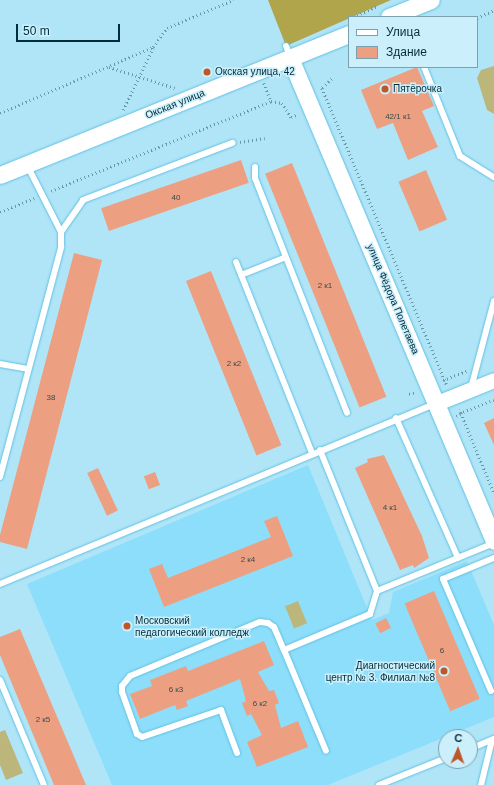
<!DOCTYPE html>
<html>
<head>
<meta charset="utf-8">
<style>
  body { margin:0 }
  #map { position:relative; width:494px; height:785px; overflow:hidden; background:#b0e5f8; font-family:Helvetica,sans-serif }
  div>[style] { position:absolute }
  .built>* { inset:0; background:#8ddefa }
  .green>* { inset:0; background:#bcb67b; transform-origin:0 0 }
  .forest>* { inset:0; background:#b0a54b }
  .building>* { inset:0; background:#eca081; transform-origin:0 0 }
  .path>* { height:2.5px; margin-top:-1.25px; transform-origin:0; background:repeating-linear-gradient(90deg,#6698a8 0 1px,transparent 0 4px) }
  .roads { filter:drop-shadow(0 0 1px #61c1e1) drop-shadow(0 0 1px #61c1e1) }
  .service>* { height:6px; margin:-3px; padding:0 3px; transform-origin:3px; border-radius:3px; background:#fff }
  .tertiary>* { height:15px; margin:-7.5px; padding:0 7.5px; transform-origin:7.5px; border-radius:7.5px; background:#fff }
  .secondary>* { height:17px; margin:-8.5px; padding:0 8.5px; transform-origin:8.5px; border-radius:8.5px; background:#fff }
  .dots>* { width:11px; height:11px; translate:-50% -50%; box-sizing:border-box; border:2px solid #cceffc; border-radius:50% }
  span { translate:-50% -50%; white-space:nowrap; text-align:center; line-height:1.15; -webkit-text-stroke:3px #cceffc; paint-order:stroke }
  .number-label { font-size:8px; color:#3c4a4b }
  .number-label span { -webkit-text-stroke-width:0 }
  .poi-label { font-size:10px; color:#012d39 }
  .left { translate:0 -50%; text-align:left }
  .right { translate:-100% -50%; text-align:right }
  .street-label { font-size:10px; color:#012d39 }
  .legend { position:absolute; left:348px; top:16px; width:130px; height:52px; box-sizing:border-box; background:#cceffc; border:1px solid #7ba1ae; margin:0; padding:5px 7px; list-style:none; font-size:12px; color:#012d39 }
  .legend li { display:flex; align-items:center; gap:8px; height:20px }
  .legend b { width:20px; border:1px solid #7ba1ae }
  .north { position:absolute; left:438px; top:729px; width:40px; height:40px; box-sizing:border-box; background:#cceffc; border:1px solid #7ba1ae; border-radius:50%; rotate:2deg; font-size:11px; font-weight:700; line-height:16px; text-align:center; color:#012d39 }
  .north::after { content:''; display:block; margin:auto; width:14px; height:18px; background:#bd572a; clip-path:polygon(50% 0,100% 100%,50% 72%,0 100%) }
  .scale { position:absolute; left:16px; top:24px; width:104px; height:18px; box-sizing:border-box; border:2px solid #012d39; border-top:0; padding-left:5px; font-size:12px; line-height:14px; white-space:nowrap; color:#012d39; -webkit-text-stroke:3px #cceffc; paint-order:stroke }
</style>
</head>
<body>
<div id="map">
  <div class="built">
    <i style="clip-path:polygon(308px 465px,372px 620px,389px 613px,393px 592px,467px 561px,494px 625px,494px 717px,328px 785px,112px 785px,27px 584px)"></i>
  </div>
  <div class="green">
    <i style="clip-path:polygon(494px 66px,494px 114px,487px 110px,477px 78px,481px 70px)"></i>
    <i style="left:298px;top:601px;width:24px;height:14px;rotate:68deg"></i>
    <i style="clip-path:polygon(5px 730px,23px 773px,6px 780px,0 765px,0 732px)"></i>
  </div>
  <div class="forest">
    <i style="clip-path:polygon(268px 0,391px 0,286px 46px)"></i>
  </div>
  <div class="building">
    <i style="clip-path:polygon(417px 67px,434px 106px,422px 111px,438px 147px,408px 160px,393px 123px,377px 129px,361px 90px)"></i>
    <i style="left:241px;top:160px;width:24px;height:148px;rotate:71deg"></i>
    <i style="left:292px;top:163px;width:252px;height:29px;rotate:68deg"></i>
    <i style="left:426px;top:170px;width:54px;height:30px;rotate:67deg"></i>
    <i style="clip-path:polygon(74px 253px,102px 260px,27px 549px,0 542px,0 535px)"></i>
    <i style="left:211px;top:271px;width:188px;height:27px;rotate:68deg"></i>
    <i style="clip-path:polygon(494px 418px,494px 445px,484px 423px)"></i>
    <i style="clip-path:polygon(384px 455px,422px 536px,429px 558px,414px 568px,413px 565px,400px 570px,355px 468px,368px 462px,367px 459px)"></i>
    <i style="left:98px;top:468px;width:47px;height:12px;rotate:65deg"></i>
    <i style="left:155px;top:472px;width:14px;height:12px;rotate:69deg"></i>
    <i style="clip-path:polygon(277px 516px,293px 556px,164px 607px,149px 569px,162px 564px,168px 578px,271px 537px,264px 521px)"></i>
    <i style="left:434px;top:591px;width:117px;height:32px;rotate:67deg"></i>
    <i style="left:386px;top:618px;width:11px;height:12px;rotate:63deg"></i>
    <i style="clip-path:polygon(20px 629px,86px 785px,54px 785px,0 655px,0 637px)"></i>
    <i style="clip-path:polygon(264px 641px,274px 665px,258px 672px,269px 691px,274px 690px,279px 703px,275px 705px,281px 728px,298px 721px,308px 747px,257px 767px,247px 742px,262px 735px,251px 714px,247px 716px,242px 703px,246px 701px,240px 679px,186px 701px,188px 706px,177px 710px,175px 705px,140px 719px,130px 694px,152px 686px,150px 680px,186px 666px,188px 671px)"></i>
  </div>
  <div class="path">
    <i style="left:353px;top:17px;width:27px;rotate:-24deg"></i>
    <i style="left:477px;top:18px;width:19px;rotate:-25deg"></i>
    <i style="left:109px;top:67px;width:69px;rotate:17.7deg"></i>
    <i style="left:332px;top:79px;width:13px;rotate:138deg"></i>
    <i style="left:322px;top:88px;width:322px;rotate:67.2deg"></i>
    <i style="left:264px;top:83px;width:19px;rotate:69deg"></i>
    <i style="left:123px;top:110px;width:69px;rotate:-64.2deg"></i>
    <i style="left:0;top:113px;width:167px;rotate:-23.3deg"></i>
    <i style="left:153px;top:47px;width:24px;rotate:-54deg"></i>
    <i style="left:167px;top:28px;width:72px;rotate:-23deg"></i>
    <i style="left:240px;top:142px;width:25px;rotate:-9deg"></i>
    <i style="left:51px;top:191px;width:238px;rotate:-22.2deg"></i>
    <i style="left:271px;top:101px;width:11px;rotate:10deg"></i>
    <i style="left:282px;top:103px;width:17px;rotate:57deg"></i>
    <i style="left:291px;top:117px;width:8px;rotate:-23deg"></i>
    <i style="left:0;top:212px;width:37px;rotate:-22deg"></i>
    <i style="left:443px;top:380px;width:25px;rotate:-21deg"></i>
    <i style="left:409px;top:394px;width:7px;rotate:-16deg"></i>
    <i style="left:494px;top:400px;width:35px;rotate:158deg"></i>
    <i style="left:461px;top:413px;width:87px;rotate:67.6deg"></i>
    <i style="left:456px;top:416px;width:6px;rotate:-31deg"></i>
    <i style="left:461px;top:413px;width:4px;rotate:-117deg"></i>
  </div>
  <div class="roads">
    <div class="service">
      <i style="left:286px;top:46px;width:11px;rotate:68deg"></i>
      <i style="left:424px;top:67px;width:96px;rotate:68deg"></i>
      <i style="left:460px;top:156px;width:40px;rotate:32deg"></i>
      <i style="left:255px;top:167px;width:11px;rotate:90deg"></i>
      <i style="left:255px;top:178px;width:252px;rotate:68.6deg"></i>
      <i style="left:61px;top:232px;width:39px;rotate:-55deg"></i>
      <i style="left:83px;top:200px;width:160px;rotate:-20.9deg"></i>
      <i style="left:236px;top:262px;width:206px;rotate:68.3deg"></i>
      <i style="left:241px;top:275px;width:48px;rotate:-21.8deg"></i>
      <i style="left:0;top:364px;width:28px;rotate:10deg"></i>
      <i style="left:471px;top:388px;width:90px;rotate:-75.2deg"></i>
      <i style="left:396px;top:418px;width:153px;rotate:66.1deg"></i>
      <i style="left:320px;top:450px;width:152px;rotate:68deg"></i>
      <i style="left:0;top:477px;width:238px;rotate:-75.1deg"></i>
      <i style="left:61px;top:247px;width:15px;rotate:-90deg"></i>
      <i style="left:61px;top:232px;width:75px;rotate:-116.9deg"></i>
      <i style="left:0;top:584px;width:470px;rotate:-22.5deg"></i>
      <i style="left:284px;top:650px;width:93px;rotate:-22.7deg"></i>
      <i style="left:370px;top:614px;width:24px;rotate:-73deg"></i>
      <i style="left:377px;top:591px;width:126px;rotate:-22.3deg"></i>
      <i style="left:0;top:680px;width:114px;rotate:67.3deg"></i>
      <i style="left:491px;top:691px;width:122px;rotate:-113.2deg"></i>
      <i style="left:443px;top:579px;width:55px;rotate:-22.4deg"></i>
      <i style="left:470px;top:749px;width:26px;rotate:-23deg"></i>
      <i style="left:237px;top:753px;width:46px;rotate:-110.4deg"></i>
      <i style="left:221px;top:710px;width:83px;rotate:161.1deg"></i>
      <i style="left:142px;top:737px;width:6px;rotate:-149deg"></i>
      <i style="left:137px;top:734px;width:45px;rotate:-109.7deg"></i>
      <i style="left:122px;top:692px;width:6px;rotate:-90deg"></i>
      <i style="left:122px;top:686px;width:13px;rotate:-51deg"></i>
      <i style="left:130px;top:676px;width:141px;rotate:-22.6deg"></i>
      <i style="left:260px;top:622px;width:8px;rotate:7deg"></i>
      <i style="left:268px;top:623px;width:7px;rotate:34deg"></i>
      <i style="left:274px;top:627px;width:25px;rotate:67deg"></i>
      <i style="left:284px;top:650px;width:109px;rotate:67.4deg"></i>
      <i style="left:379px;top:785px;width:72px;rotate:-21.9deg"></i>
      <i style="left:481px;top:785px;width:46px;rotate:-76.3deg"></i>
    </div>
    <div class="tertiary">
      <i style="left:437px;top:403px;width:61px;rotate:-22deg"></i>
    </div>
    <div class="secondary">
      <i style="left:389px;top:17px;width:45px;rotate:-22deg"></i>
      <i style="left:290px;top:58px;width:524px;rotate:67.1deg"></i>
      <i style="left:0;top:175px;width:376px;rotate:-22deg"></i>
    </div>
  </div>
  <div class="dots">
    <i style="left:207px;top:72px;background:#bd572a"></i>
    <i style="left:385px;top:89px;background:#bd572a"></i>
    <i style="left:127px;top:626px;background:#bd572a"></i>
    <i style="left:444px;top:671px;background:#bd572a"></i>
  </div>
  <div class="number-label">
    <span style="left:398px;top:117px">42/1 к1</span>
    <span style="left:176px;top:198px">40</span>
    <span style="left:325px;top:286px">2 к1</span>
    <span style="left:234px;top:364px">2 к2</span>
    <span style="left:51px;top:398px">38</span>
    <span style="left:390px;top:508px">4 к1</span>
    <span style="left:248px;top:560px">2 к4</span>
    <span style="left:442px;top:651px">6</span>
    <span style="left:176px;top:690px">6 к3</span>
    <span style="left:260px;top:704px">6 к2</span>
    <span style="left:43px;top:720px">2 к5</span>
  </div>
  <div class="poi-label">
    <span class="left" style="left:215px;top:72px">Окская улица, 42</span>
    <span class="left" style="left:393px;top:89px">Пятёрочка</span>
    <span class="left" style="left:135px;top:626px">Московский<br>педагогический колледж</span>
    <span class="right" style="left:435px;top:671px">Диагностический<br>центр № 3. Филиал №8</span>
  </div>
  <div class="street-label">
    <span style="left:175px;top:104px;rotate:-22deg">Окская улица</span>
    <span style="left:393px;top:299px;rotate:67deg">улица Фёдора Полетаева</span>
  </div>
  <ul class="legend">
  <li><b style="height:5px;background:#fff"></b>Улица</li>
  <li><b style="height:11px;background:#eca081"></b>Здание</li>
  </ul>
  <div class="north">С</div>
  <div class="scale">50 m</div>
</div>
</body>
</html>
